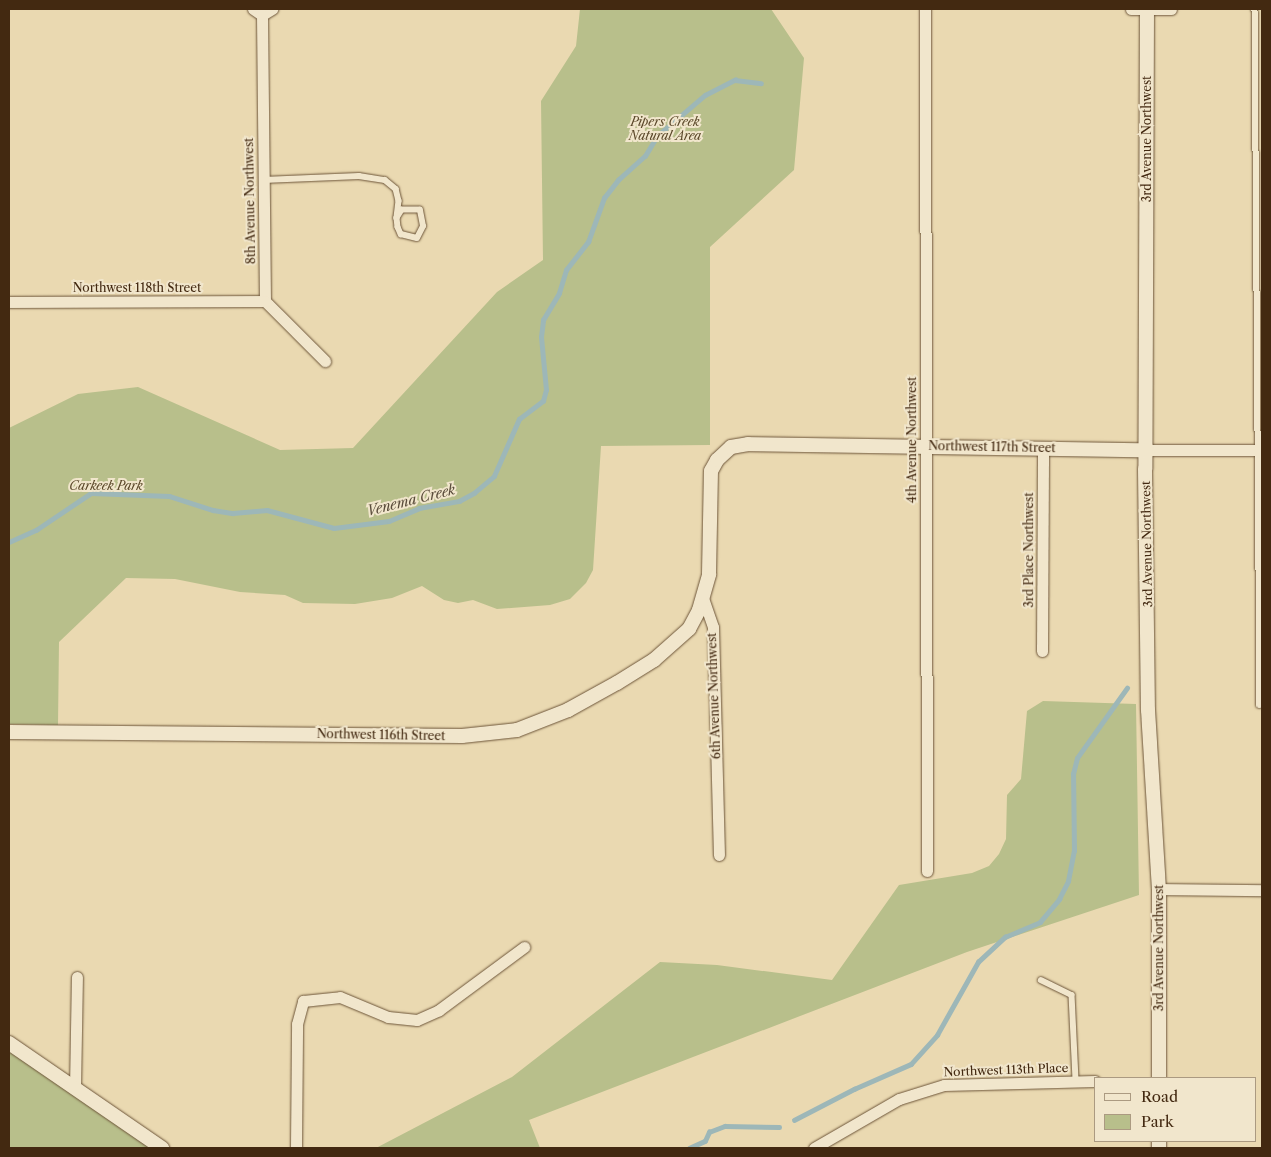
<!DOCTYPE html>
<html>
<head>
<meta charset="utf-8">
<style>
  body { margin:0 }
  #map { position:relative; width:1271px; height:1157px; overflow:hidden; background:#ead9b1; font-family:"Libre Caslon Text",serif }
  div>[style] { position:absolute }
  .green>* { inset:0; background:#b8bf8b }
  .stream>* { height:4.5px; margin:-2.25px; padding:0 2.25px; transform-origin:2.25px; border-radius:2.25px; background:#9db7b8 }
  .roads { filter:drop-shadow(0 0 1px #6d5539) drop-shadow(0 0 1px #6d5539) }
  .service>* { height:5.5px; margin:-2.75px; padding:0 2.75px; transform-origin:2.75px; border-radius:2.75px; background:#f1e6cc }
  .minor>* { height:11px; margin:-5.5px; padding:0 5.5px; transform-origin:5.5px; border-radius:5.5px; background:#f1e6cc }
  .tertiary>* { height:14px; margin:-7px; padding:0 7px; transform-origin:7px; border-radius:7px; background:#f1e6cc }
  span { translate:-50% -50%; white-space:nowrap; text-align:center; line-height:1.15; -webkit-text-stroke:4px #f1e6cc; paint-order:stroke }
  .park-label { font-size:12px; color:#5a4729; font-style:italic }
  .street-label { font-size:12px; color:#432911 }
  .water-label { font-size:14px; color:#5a4c3b; font-style:italic }
  .frame { position:absolute; inset:0; border:10px solid #432911; pointer-events:none }
  .legend { position:absolute; left:1094px; top:1077px; width:162px; height:65px; box-sizing:border-box; background:#f1e6cc; border:1px solid #ab9a81; margin:0; padding:6px 9px; list-style:none; font-size:15px; color:#432911 }
  .legend li { display:flex; align-items:center; gap:10px; height:25px }
  .legend b { width:25px; border:1px solid #ab9a81 }
</style>
</head>
<body>
<div id="map">
  <div class="green">
    <i style="clip-path:polygon(580px 9px,771px 9px,804px 58px,794px 170px,710px 247px,710px 445px,601px 446px,593px 570px,586px 583px,570px 599px,550px 605px,497px 609px,473px 600px,458px 603px,444px 600px,422px 586px,392px 598px,355px 604px,303px 603px,285px 595px,240px 592px,175px 579px,126px 578px,59px 642px,58px 725px,9px 724px,9px 428px,78px 394px,138px 387px,280px 450px,353px 448px,497px 292px,543px 260px,541px 101px,576px 46px)"></i>
    <i style="clip-path:polygon(1043px 701px,1136px 704px,1139px 895px,967px 952px,529px 1120px,540px 1148px,376px 1148px,512px 1077px,660px 962px,717px 965px,832px 980px,899px 885px,972px 873px,989px 866px,999px 854px,1006px 839px,1007px 795px,1021px 779px,1027px 711px)"></i>
    <i style="clip-path:polygon(9px 1044px,162px 1148px,9px 1148px)"></i>
  </div>
  <div class="stream">
    <i style="left:9px;top:542px;width:30px;rotate:-24deg"></i>
    <i style="left:36px;top:530px;width:66px;rotate:-33.9deg"></i>
    <i style="left:91px;top:493px;width:78px;rotate:2.2deg"></i>
    <i style="left:169px;top:496px;width:46px;rotate:17.7deg"></i>
    <i style="left:213px;top:510px;width:20px;rotate:9deg"></i>
    <i style="left:233px;top:513px;width:34px;rotate:-5deg"></i>
    <i style="left:267px;top:510px;width:69px;rotate:15deg"></i>
    <i style="left:334px;top:528px;width:55px;rotate:-7.3deg"></i>
    <i style="left:389px;top:521px;width:33px;rotate:-23deg"></i>
    <i style="left:419px;top:508px;width:41px;rotate:-9.9deg"></i>
    <i style="left:459px;top:501px;width:17px;rotate:-28deg"></i>
    <i style="left:474px;top:493px;width:26px;rotate:-40deg"></i>
    <i style="left:494px;top:476px;width:62px;rotate:-66.3deg"></i>
    <i style="left:519px;top:419px;width:30px;rotate:-37deg"></i>
    <i style="left:543px;top:401px;width:11px;rotate:-75deg"></i>
    <i style="left:546px;top:390px;width:53px;rotate:-95.4deg"></i>
    <i style="left:541px;top:337px;width:17px;rotate:-83deg"></i>
    <i style="left:543px;top:320px;width:31px;rotate:-59deg"></i>
    <i style="left:559px;top:293px;width:24px;rotate:-73deg"></i>
    <i style="left:566px;top:270px;width:36px;rotate:-52deg"></i>
    <i style="left:588px;top:242px;width:47px;rotate:-70deg"></i>
    <i style="left:604px;top:198px;width:23px;rotate:-52deg"></i>
    <i style="left:618px;top:180px;width:36px;rotate:-42deg"></i>
    <i style="left:645px;top:156px;width:23px;rotate:-59deg"></i>
    <i style="left:657px;top:136px;width:63px;rotate:-40.5deg"></i>
    <i style="left:705px;top:95px;width:34px;rotate:-27deg"></i>
    <i style="left:735px;top:80px;width:26px;rotate:7deg"></i>
    <i style="left:794px;top:1120px;width:68px;rotate:-27.3deg"></i>
    <i style="left:854px;top:1089px;width:62px;rotate:-23.7deg"></i>
    <i style="left:911px;top:1064px;width:39px;rotate:-48deg"></i>
    <i style="left:937px;top:1035px;width:84px;rotate:-60.7deg"></i>
    <i style="left:978px;top:962px;width:37px;rotate:-43deg"></i>
    <i style="left:1005px;top:937px;width:38px;rotate:-23deg"></i>
    <i style="left:1040px;top:922px;width:30px;rotate:-50deg"></i>
    <i style="left:1059px;top:899px;width:20px;rotate:-63deg"></i>
    <i style="left:1068px;top:881px;width:31px;rotate:-79deg"></i>
    <i style="left:1074px;top:851px;width:77px;rotate:-90.7deg"></i>
    <i style="left:1073px;top:774px;width:16px;rotate:-76deg"></i>
    <i style="left:1077px;top:758px;width:86px;rotate:-54.5deg"></i>
    <i style="left:689px;top:1148px;width:17px;rotate:-24deg"></i>
    <i style="left:705px;top:1141px;width:10px;rotate:-66deg"></i>
    <i style="left:709px;top:1132px;width:17px;rotate:-21deg"></i>
    <i style="left:725px;top:1126px;width:54px;rotate:1.1deg"></i>
  </div>
  <div class="roads">
    <div class="service">
      <i style="left:1255px;top:9px;width:696px;rotate:89.59deg"></i>
      <i style="left:263px;top:180px;width:96px;rotate:-2.4deg"></i>
      <i style="left:359px;top:176px;width:26px;rotate:9deg"></i>
      <i style="left:385px;top:180px;width:14px;rotate:39deg"></i>
      <i style="left:396px;top:189px;width:12px;rotate:76deg"></i>
      <i style="left:399px;top:201px;width:17px;rotate:97deg"></i>
      <i style="left:397px;top:218px;width:9px;rotate:84deg"></i>
      <i style="left:398px;top:227px;width:8px;rotate:67deg"></i>
      <i style="left:401px;top:234px;width:16px;rotate:14deg"></i>
      <i style="left:417px;top:238px;width:13px;rotate:-63deg"></i>
      <i style="left:423px;top:226px;width:16px;rotate:-101deg"></i>
      <i style="left:420px;top:210px;width:18px;rotate:180deg"></i>
      <i style="left:402px;top:210px;width:9px;rotate:122deg"></i>
      <i style="left:1041px;top:980px;width:34px;rotate:26deg"></i>
      <i style="left:1072px;top:995px;width:86px;rotate:87.3deg"></i>
    </div>
    <div class="minor">
      <i style="left:253px;top:9px;width:11px;rotate:34deg"></i>
      <i style="left:262px;top:15px;width:12px;rotate:-31deg"></i>
      <i style="left:925px;top:9px;width:862px;rotate:89.87deg"></i>
      <i style="left:1131px;top:9px;width:40px"></i>
      <i style="left:262px;top:15px;width:286px;rotate:89.4deg"></i>
      <i style="left:265px;top:301px;width:85px;rotate:45deg"></i>
      <i style="left:9px;top:302px;width:256px;rotate:-0.2deg"></i>
      <i style="left:1148px;top:450px;width:114px"></i>
      <i style="left:703px;top:598px;width:31px;rotate:71deg"></i>
      <i style="left:713px;top:627px;width:228px;rotate:88.5deg"></i>
      <i style="left:1042px;top:651px;width:203px;rotate:-89.7deg"></i>
      <i style="left:1159px;top:889px;width:103px;rotate:0.6deg"></i>
      <i style="left:75px;top:1088px;width:111px;rotate:-89deg"></i>
      <i style="left:296px;top:1148px;width:124px;rotate:-89.5deg"></i>
      <i style="left:297px;top:1024px;width:24px;rotate:-75deg"></i>
      <i style="left:303px;top:1001px;width:37px;rotate:-6deg"></i>
      <i style="left:340px;top:997px;width:52px;rotate:22.6deg"></i>
      <i style="left:388px;top:1017px;width:29px;rotate:6deg"></i>
      <i style="left:417px;top:1020px;width:24px;rotate:-24deg"></i>
      <i style="left:439px;top:1010px;width:106px;rotate:-36.5deg"></i>
      <i style="left:814px;top:1148px;width:98px;rotate:-30deg"></i>
      <i style="left:899px;top:1099px;width:47px;rotate:-17.3deg"></i>
      <i style="left:944px;top:1085px;width:151px;rotate:-1.5deg"></i>
    </div>
    <div class="tertiary">
      <i style="left:1147px;top:9px;width:460px;rotate:90.2deg"></i>
      <i style="left:1145px;top:469px;width:241px;rotate:89.3deg"></i>
      <i style="left:1148px;top:710px;width:179px;rotate:86.5deg"></i>
      <i style="left:1159px;top:889px;width:189px;rotate:90deg"></i>
      <i style="left:9px;top:732px;width:453px;rotate:0.5deg"></i>
      <i style="left:462px;top:736px;width:55px;rotate:-6.2deg"></i>
      <i style="left:517px;top:730px;width:55px;rotate:-21.4deg"></i>
      <i style="left:568px;top:710px;width:56px;rotate:-28.9deg"></i>
      <i style="left:617px;top:683px;width:44px;rotate:-31.9deg"></i>
      <i style="left:654px;top:660px;width:47px;rotate:-41.5deg"></i>
      <i style="left:689px;top:629px;width:21px;rotate:-62deg"></i>
      <i style="left:699px;top:610px;width:37px;rotate:-74deg"></i>
      <i style="left:709px;top:574px;width:103px;rotate:-88.9deg"></i>
      <i style="left:711px;top:471px;width:13px;rotate:-61deg"></i>
      <i style="left:717px;top:460px;width:19px;rotate:-43deg"></i>
      <i style="left:731px;top:447px;width:17px;rotate:-10deg"></i>
      <i style="left:748px;top:444px;width:400px;rotate:0.9deg"></i>
      <i style="left:9px;top:1043px;width:186px;rotate:34.5deg"></i>
      <i style="left:1159px;top:1141px;width:7px;rotate:90deg"></i>
    </div>
  </div>
  <div class="park-label">
    <span style="left:665px;top:129px">Pipers Creek<br>Natural Area</span>
    <span style="left:106px;top:486px">Carkeek Park</span>
  </div>
  <div class="street-label">
    <span style="left:1147px;top:139px;rotate:-90deg">3rd Avenue Northwest</span>
    <span style="left:250px;top:201px;rotate:-91deg">8th Avenue Northwest</span>
    <span style="left:137px;top:288px">Northwest 118th Street</span>
    <span style="left:912px;top:440px;rotate:-90deg">4th Avenue Northwest</span>
    <span style="left:992px;top:447px;rotate:1deg">Northwest 117th Street</span>
    <span style="left:1147px;top:544px;rotate:-91deg">3rd Avenue Northwest</span>
    <span style="left:1029px;top:550px;rotate:-90deg">3rd Place Northwest</span>
    <span style="left:714px;top:696px;rotate:-92deg">6th Avenue Northwest</span>
    <span style="left:381px;top:735px;rotate:1deg">Northwest 116th Street</span>
    <span style="left:1159px;top:948px;rotate:-90deg">3rd Avenue Northwest</span>
    <span style="left:1006px;top:1070px;rotate:-2deg">Northwest 113th Place</span>
  </div>
  <div class="water-label">
    <span style="left:411px;top:500px;rotate:-14deg">Venema Creek</span>
  </div>
  <div class="frame"></div>
  <ul class="legend">
  <li><b style="height:6px;background:#f1e6cc"></b>Road</li>
  <li><b style="height:14px;background:#b8bf8b"></b>Park</li>
  </ul>
</div>
</body>
</html>
